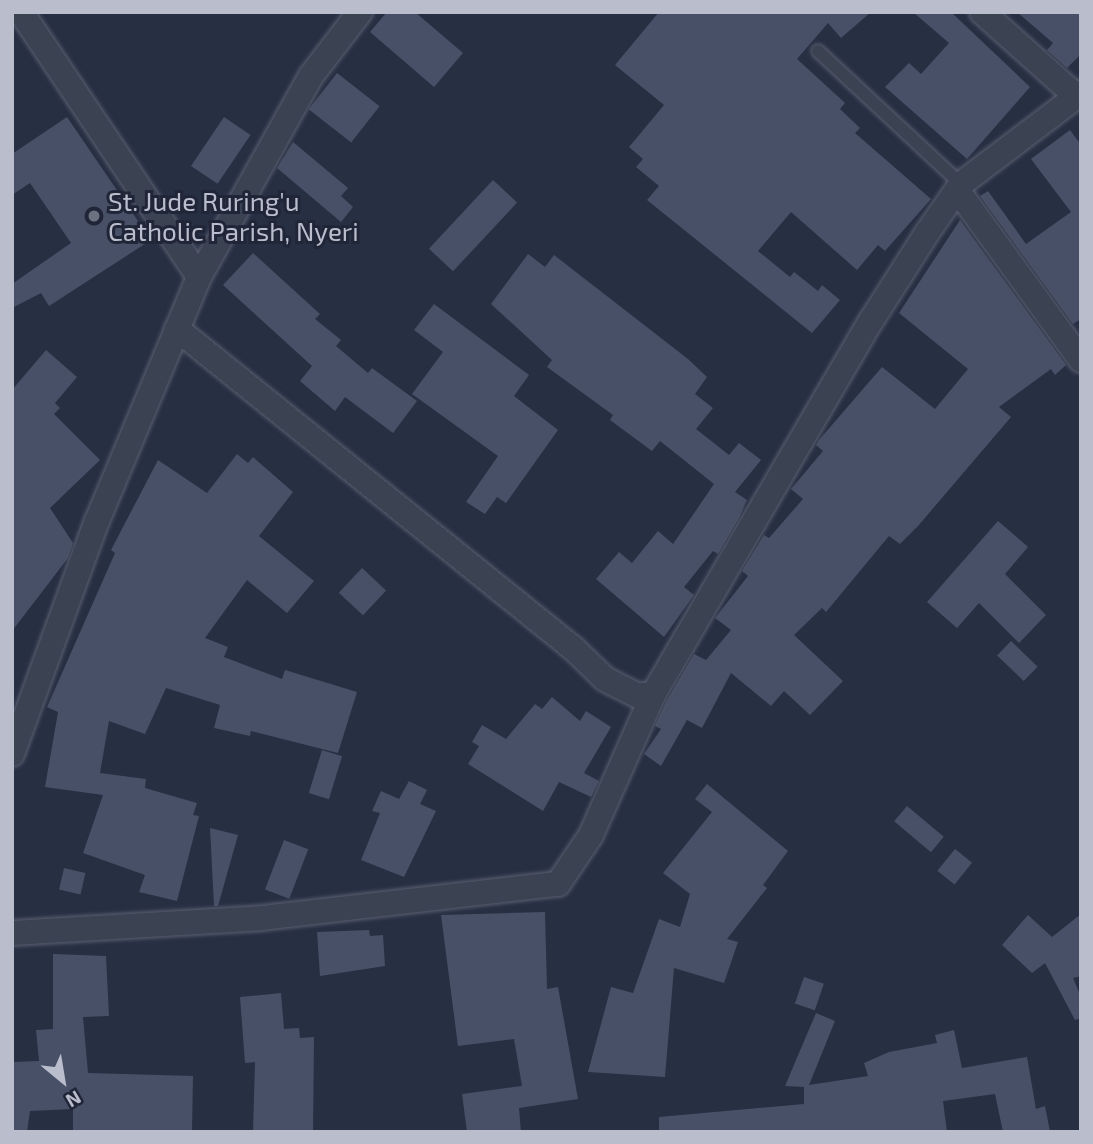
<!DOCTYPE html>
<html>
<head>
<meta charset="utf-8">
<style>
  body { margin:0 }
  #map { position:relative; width:1093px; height:1144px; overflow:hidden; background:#272f43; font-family:"Exo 2",sans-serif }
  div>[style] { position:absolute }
  .building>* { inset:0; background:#485067; transform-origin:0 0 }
  .roads { filter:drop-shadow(0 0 2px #5a5f70) drop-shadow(0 0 2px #5a5f70) }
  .service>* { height:12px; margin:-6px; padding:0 6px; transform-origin:6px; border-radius:6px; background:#3b4252 }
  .minor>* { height:24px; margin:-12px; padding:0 12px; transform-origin:12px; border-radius:12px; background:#3b4252 }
  .dots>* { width:19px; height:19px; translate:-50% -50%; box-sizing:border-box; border:4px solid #202638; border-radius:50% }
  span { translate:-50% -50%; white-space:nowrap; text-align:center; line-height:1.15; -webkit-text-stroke:6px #202638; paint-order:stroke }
  .poi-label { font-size:26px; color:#b9bdcc }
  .left { translate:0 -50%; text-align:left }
  .frame { position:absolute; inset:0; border:14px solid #b9bdcc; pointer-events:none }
  .north { position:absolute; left:28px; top:1046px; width:70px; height:70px; -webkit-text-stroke:5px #202638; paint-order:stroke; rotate:150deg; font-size:19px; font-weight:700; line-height:28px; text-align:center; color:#b9bdcc }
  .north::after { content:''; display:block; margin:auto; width:24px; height:32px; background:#b9bdcc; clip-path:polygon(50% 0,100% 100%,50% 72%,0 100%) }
</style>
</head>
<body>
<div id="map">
  <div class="building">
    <i style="clip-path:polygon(387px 12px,415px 12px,463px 53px,434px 87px,370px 32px)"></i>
    <i style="clip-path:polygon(659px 12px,871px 12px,841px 38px,828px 23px,797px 59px,845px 103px,840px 109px,860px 128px,855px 133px,931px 199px,885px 251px,878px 245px,857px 270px,791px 212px,758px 251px,790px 277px,794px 272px,818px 291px,822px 285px,840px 300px,812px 333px,647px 200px,659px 186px,636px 167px,643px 159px,629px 147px,664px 105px,615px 65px)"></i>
    <i style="clip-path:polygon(913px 12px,951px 12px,1030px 87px,967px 159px,885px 87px,909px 63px,921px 74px,949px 43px)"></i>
    <i style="clip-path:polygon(1017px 12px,1081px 12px,1081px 54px,1067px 68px,1047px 50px,1053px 43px)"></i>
    <i style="left:337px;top:73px;width:54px;height:46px;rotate:38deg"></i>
    <i style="clip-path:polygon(67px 117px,151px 240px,49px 306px,41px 293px,12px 308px,12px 284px,71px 243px,30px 183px,12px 195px,12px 154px)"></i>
    <i style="left:224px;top:117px;width:32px;height:59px;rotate:34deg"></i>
    <i style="clip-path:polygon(1070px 130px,1081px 145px,1081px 319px,1073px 324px,980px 196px,988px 191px,1026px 244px,1071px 212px,1031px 159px)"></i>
    <i style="clip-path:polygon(293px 142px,348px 188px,341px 196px,353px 207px,341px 222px,277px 168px)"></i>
    <i style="left:493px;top:180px;width:33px;height:94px;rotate:43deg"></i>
    <i style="clip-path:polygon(960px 220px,1066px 365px,1055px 375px,1051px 369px,999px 407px,1011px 417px,918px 526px,900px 544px,889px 536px,826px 612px,822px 608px,794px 635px,843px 681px,810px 715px,784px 691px,771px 706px,731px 673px,702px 728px,687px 720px,661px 766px,644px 754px,661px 729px,655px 726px,666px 702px,694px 654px,706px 660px,731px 630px,715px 618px,748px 576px,742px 571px,764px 535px,769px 538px,803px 499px,791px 489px,823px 451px,816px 445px,819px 440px,882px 367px,935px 409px,968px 369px,899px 313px)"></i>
    <i style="clip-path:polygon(253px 253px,320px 314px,315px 319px,341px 340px,336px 346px,368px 373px,372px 368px,417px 401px,393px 433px,345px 397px,335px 411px,300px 381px,312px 366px,223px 285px)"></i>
    <i style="clip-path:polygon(528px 254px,545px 267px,554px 255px,688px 359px,707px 377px,695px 394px,713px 408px,696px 429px,729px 455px,739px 443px,761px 460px,735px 492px,747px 500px,739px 518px,718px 554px,713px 551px,684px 587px,694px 595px,664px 637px,596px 579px,619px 552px,632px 563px,658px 531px,673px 544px,714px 484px,660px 441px,652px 451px,610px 420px,613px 415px,547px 367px,552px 360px,491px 304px)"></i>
    <i style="clip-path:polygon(434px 304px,529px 375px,514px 396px,558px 430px,506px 503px,497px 497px,485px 514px,466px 502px,498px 456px,412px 394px,443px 352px,414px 330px)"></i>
    <i style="clip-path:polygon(46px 350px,77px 377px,55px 403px,60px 408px,54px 414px,100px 460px,50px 508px,73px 543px,68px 558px,12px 631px,12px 390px)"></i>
    <i style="clip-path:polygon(237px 454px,248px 463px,253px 457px,293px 492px,259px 536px,314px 581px,287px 613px,247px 580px,205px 638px,228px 647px,224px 657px,282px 679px,285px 670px,357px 692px,338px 753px,251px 731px,250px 736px,214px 728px,220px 705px,166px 688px,145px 734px,109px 721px,100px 773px,146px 779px,145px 788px,197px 803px,193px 815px,199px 816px,177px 901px,139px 892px,145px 875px,83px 853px,103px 795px,45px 787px,58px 712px,47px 707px,115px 553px,111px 550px,158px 460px,207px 493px)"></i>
    <i style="clip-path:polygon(998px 521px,1028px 547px,1005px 574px,1046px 615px,1019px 643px,979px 603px,957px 628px,927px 602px)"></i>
    <i style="left:362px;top:568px;width:33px;height:34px;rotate:43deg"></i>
    <i style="left:1011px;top:641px;width:37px;height:20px;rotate:44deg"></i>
    <i style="clip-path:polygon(552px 697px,580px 721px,586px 711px,611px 727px,584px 773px,599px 781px,591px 797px,559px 782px,543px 811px,468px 764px,479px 746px,472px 742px,482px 725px,506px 739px,535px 704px,542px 709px)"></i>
    <i style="left:322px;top:750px;width:21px;height:45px;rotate:17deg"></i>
    <i style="clip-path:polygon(409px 781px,427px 790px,420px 804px,436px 811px,404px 877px,361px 860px,380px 813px,372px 811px,381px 791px,399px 799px)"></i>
    <i style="clip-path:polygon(707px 784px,788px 851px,763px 885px,767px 888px,727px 939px,738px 942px,724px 983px,674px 968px,665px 1077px,588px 1072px,611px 987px,633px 993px,659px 919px,680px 927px,690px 894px,663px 873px,712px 812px,695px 799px)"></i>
    <i style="left:907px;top:806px;width:48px;height:20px;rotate:40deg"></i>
    <i style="clip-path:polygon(210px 828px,238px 835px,218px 906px,214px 906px)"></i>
    <i style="left:284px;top:840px;width:26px;height:53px;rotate:21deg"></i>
    <i style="left:955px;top:849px;width:22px;height:28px;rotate:39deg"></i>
    <i style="left:64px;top:868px;width:22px;height:22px;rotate:13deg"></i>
    <i style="clip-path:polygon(545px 912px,547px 989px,558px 987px,578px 1099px,519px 1108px,521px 1132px,467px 1132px,462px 1094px,522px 1086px,514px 1039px,458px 1046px,441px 915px)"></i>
    <i style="clip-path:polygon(1081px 914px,1081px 976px,1073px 978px,1081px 997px,1081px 1018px,1075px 1020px,1045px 963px,1032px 973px,1002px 945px,1028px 915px,1052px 937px)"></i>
    <i style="clip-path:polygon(369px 930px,370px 936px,383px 935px,385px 966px,320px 976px,317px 932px)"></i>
    <i style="clip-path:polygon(53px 954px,106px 956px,109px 1016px,83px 1017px,88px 1073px,193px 1076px,192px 1132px,73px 1132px,73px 1109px,30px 1111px,27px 1132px,12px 1132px,12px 1062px,39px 1061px,36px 1030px,53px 1029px)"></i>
    <i style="left:804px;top:977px;width:21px;height:28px;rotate:19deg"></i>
    <i style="clip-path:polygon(281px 993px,284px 1029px,299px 1028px,300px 1038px,314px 1037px,313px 1132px,253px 1132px,255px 1062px,245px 1063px,240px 997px)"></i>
    <i style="clip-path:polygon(816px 1013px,835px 1021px,809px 1085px,868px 1076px,864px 1063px,889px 1052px,937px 1043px,935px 1035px,954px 1030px,962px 1068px,1027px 1057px,1036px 1109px,1045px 1106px,1050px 1132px,1003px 1132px,995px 1094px,943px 1101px,947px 1132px,659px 1132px,659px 1117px,804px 1104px,804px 1087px,785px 1086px)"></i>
  </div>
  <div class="roads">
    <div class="service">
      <i style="left:818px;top:51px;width:195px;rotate:42.9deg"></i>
    </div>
    <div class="minor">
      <i style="left:21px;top:12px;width:319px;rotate:56.1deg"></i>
      <i style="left:982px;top:12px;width:126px;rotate:41.8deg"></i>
      <i style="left:958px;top:191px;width:209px;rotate:54deg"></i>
      <i style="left:177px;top:329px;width:510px;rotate:38.87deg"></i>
      <i style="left:574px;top:649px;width:43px;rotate:44.1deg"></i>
      <i style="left:605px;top:679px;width:36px;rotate:27deg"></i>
      <i style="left:637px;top:695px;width:16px"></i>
      <i style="left:12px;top:754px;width:248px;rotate:-70deg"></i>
      <i style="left:97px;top:521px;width:264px;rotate:-67.3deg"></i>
      <i style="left:199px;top:277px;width:230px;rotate:-60.9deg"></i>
      <i style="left:311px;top:76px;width:81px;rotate:-52.6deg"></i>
      <i style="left:12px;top:933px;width:250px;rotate:-3.4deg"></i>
      <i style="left:262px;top:918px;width:298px;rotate:-6.6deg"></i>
      <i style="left:558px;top:884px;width:59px;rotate:-56deg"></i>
      <i style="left:591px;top:835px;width:153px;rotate:-66.1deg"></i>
      <i style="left:653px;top:695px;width:433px;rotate:-59.8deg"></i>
      <i style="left:871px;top:321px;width:104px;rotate:-57.5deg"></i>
      <i style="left:927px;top:233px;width:60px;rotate:-55.2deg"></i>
      <i style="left:961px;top:184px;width:151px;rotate:-37.2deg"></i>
    </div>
  </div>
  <div class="dots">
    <i style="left:94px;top:216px;background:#6b7280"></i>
  </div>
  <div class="poi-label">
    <span class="left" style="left:108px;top:216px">St. Jude Ruring'u<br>Catholic Parish, Nyeri</span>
  </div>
  <div class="frame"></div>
  <div class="north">N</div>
</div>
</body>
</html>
